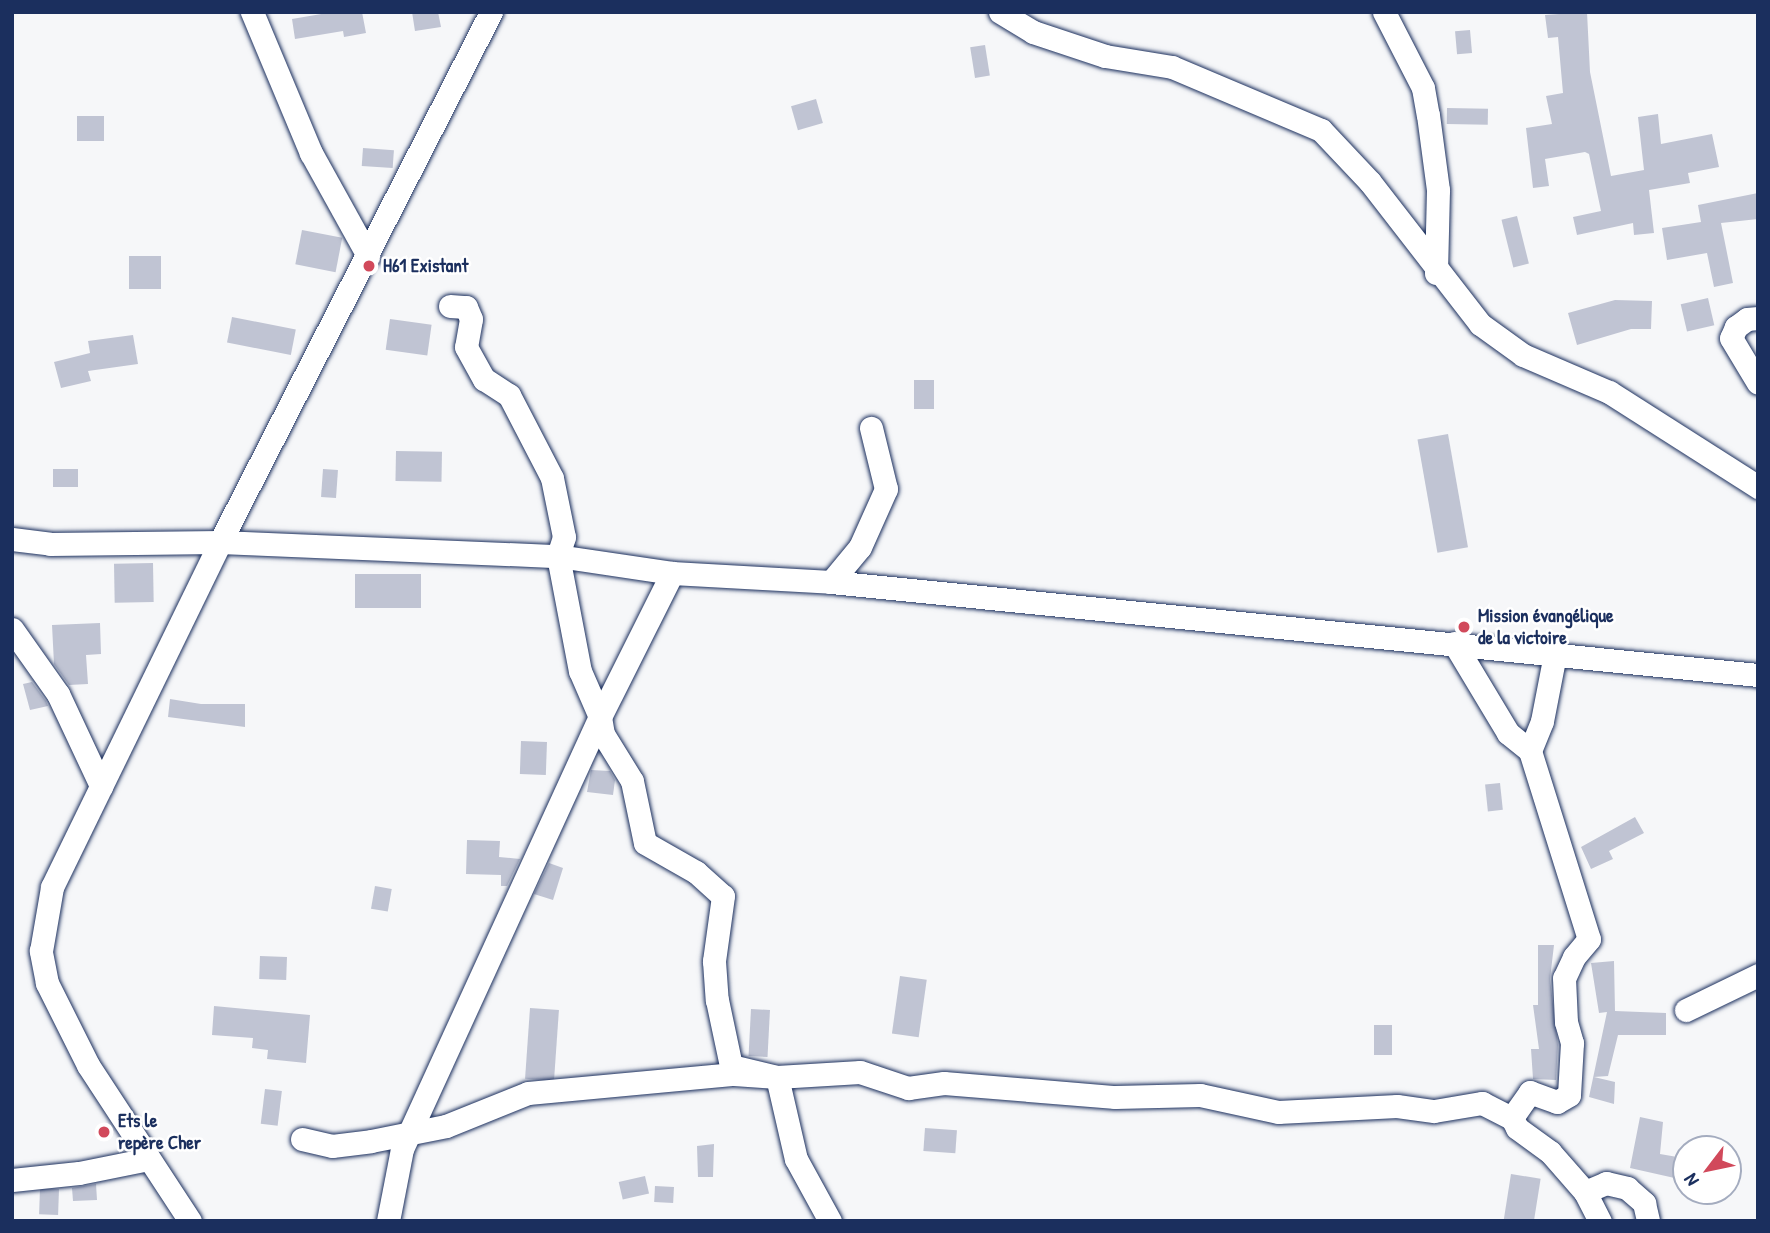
<!DOCTYPE html>
<html>
<head>
<meta charset="utf-8">
<style>
  body { margin:0 }
  #map { position:relative; width:1770px; height:1233px; overflow:hidden; background:#f6f7f9; font-family:"Patrick Hand",sans-serif }
  div>[style] { position:absolute }
  .building>* { inset:0; background:#c0c4d3; transform-origin:0 0 }
  .roads { filter:drop-shadow(0 0 2px #1b2f5e) drop-shadow(0 0 2px #1b2f5e) }
  .street>* { height:23px; margin:-11.5px; padding:0 11.5px; transform-origin:11.5px; border-radius:11.5px; background:#fff }
  .dots>* { width:19px; height:19px; translate:-50% -50%; box-sizing:border-box; border:4px solid #fff; border-radius:50% }
  span { translate:-50% -50%; white-space:nowrap; text-align:center; line-height:1.15; -webkit-text-stroke:5px #fff; paint-order:stroke }
  .poi-label { font-size:19px; color:#1b2f5e; font-weight:700 }
  .left { translate:0 -50%; text-align:left }
  .frame { position:absolute; inset:0; border:14px solid #1b2f5e; pointer-events:none }
  .north { position:absolute; left:1672px; top:1135px; width:70px; height:70px; box-sizing:border-box; background:#fff; border:2px solid #a4acbf; border-radius:50%; rotate:238deg; font-size:19px; font-weight:700; line-height:28px; text-align:center; color:#1b2f5e }
  .north::after { content:''; display:block; margin:auto; width:24px; height:32px; background:#d1495b; clip-path:polygon(50% 0,100% 100%,50% 72%,0 100%) }
</style>
</head>
<body>
<div id="map">
  <div class="building">
    <i style="clip-path:polygon(333px 12px,362px 12px,366px 33px,344px 37px,343px 31px,295px 39px,292px 19px)"></i>
    <i style="clip-path:polygon(412px 12px,438px 12px,441px 27px,415px 31px)"></i>
    <i style="clip-path:polygon(1587px 12px,1590px 72px,1611px 176px,1644px 170px,1638px 117px,1658px 114px,1661px 144px,1712px 134px,1719px 167px,1688px 173px,1690px 183px,1649px 190px,1654px 233px,1634px 235px,1633px 223px,1577px 235px,1573px 217px,1601px 211px,1589px 154px,1585px 152px,1545px 159px,1549px 186px,1533px 188px,1526px 128px,1552px 124px,1546px 96px,1563px 93px,1558px 37px,1548px 38px,1545px 15px)"></i>
    <i style="left:1470px;top:30px;width:23px;height:15px;rotate:85deg"></i>
    <i style="left:985px;top:45px;width:31px;height:15px;rotate:81deg"></i>
    <i style="left:816px;top:99px;width:25px;height:26px;rotate:74deg"></i>
    <i style="left:1447px;top:108px;width:41px;height:16px;rotate:1deg"></i>
    <i style="left:77px;top:116px;width:27px;height:25px"></i>
    <i style="left:363px;top:148px;width:31px;height:18px;rotate:4deg"></i>
    <i style="clip-path:polygon(1758px 193px,1758px 219px,1721px 223px,1733px 283px,1714px 287px,1707px 253px,1667px 260px,1662px 228px,1701px 222px,1698px 205px)"></i>
    <i style="left:1517px;top:216px;width:49px;height:16px;rotate:76deg"></i>
    <i style="left:302px;top:230px;width:41px;height:35px;rotate:11deg"></i>
    <i style="left:129px;top:256px;width:32px;height:33px"></i>
    <i style="left:1708px;top:298px;width:28px;height:28px;rotate:77deg"></i>
    <i style="clip-path:polygon(1615px 300px,1652px 301px,1651px 329px,1631px 329px,1577px 345px,1568px 313px)"></i>
    <i style="left:232px;top:317px;width:65px;height:26px;rotate:11deg"></i>
    <i style="left:390px;top:319px;width:42px;height:31px;rotate:8deg"></i>
    <i style="clip-path:polygon(133px 335px,138px 364px,88px 371px,91px 381px,61px 388px,54px 362px,90px 353px,88px 341px)"></i>
    <i style="left:914px;top:380px;width:20px;height:29px"></i>
    <i style="left:1448px;top:434px;width:115px;height:31px;rotate:80deg"></i>
    <i style="left:396px;top:451px;width:46px;height:30px;rotate:1deg"></i>
    <i style="left:53px;top:469px;width:25px;height:18px"></i>
    <i style="left:323px;top:469px;width:15px;height:28px;rotate:4deg"></i>
    <i style="left:153px;top:563px;width:39px;height:39px;rotate:89deg"></i>
    <i style="left:355px;top:574px;width:66px;height:34px"></i>
    <i style="clip-path:polygon(100px 623px,101px 654px,86px 655px,88px 684px,69px 685px,54px 664px,52px 625px)"></i>
    <i style="clip-path:polygon(32px 682px,46px 701px,48px 706px,30px 710px,23px 684px)"></i>
    <i style="clip-path:polygon(170px 699px,201px 704px,245px 704px,245px 727px,168px 717px)"></i>
    <i style="left:521px;top:741px;width:26px;height:33px;rotate:2deg"></i>
    <i style="clip-path:polygon(591px 770px,610px 771px,615px 780px,613px 795px,587px 792px)"></i>
    <i style="left:1500px;top:783px;width:27px;height:15px;rotate:84deg"></i>
    <i style="clip-path:polygon(1635px 817px,1644px 833px,1609px 851px,1613px 859px,1591px 869px,1581px 847px)"></i>
    <i style="clip-path:polygon(467px 840px,500px 841px,499px 857px,520px 859px,507px 886px,501px 886px,501px 875px,466px 874px)"></i>
    <i style="clip-path:polygon(549px 863px,563px 868px,553px 900px,534px 894px)"></i>
    <i style="left:375px;top:886px;width:17px;height:23px;rotate:10deg"></i>
    <i style="clip-path:polygon(1538px 945px,1554px 945px,1550px 979px,1558px 1045px,1556px 1080px,1533px 1079px,1531px 1049px,1539px 1049px,1533px 1005px,1538px 1005px)"></i>
    <i style="left:260px;top:956px;width:27px;height:23px;rotate:2deg"></i>
    <i style="clip-path:polygon(1614px 961px,1615px 1011px,1666px 1013px,1666px 1035px,1618px 1035px,1608px 1076px,1594px 1077px,1615px 1082px,1614px 1104px,1589px 1097px,1607px 1012px,1599px 1013px,1591px 963px)"></i>
    <i style="left:900px;top:976px;width:27px;height:58px;rotate:8deg"></i>
    <i style="clip-path:polygon(214px 1006px,310px 1015px,306px 1063px,267px 1059px,268px 1050px,252px 1048px,253px 1038px,212px 1035px)"></i>
    <i style="left:530px;top:1008px;width:29px;height:71px;rotate:4deg"></i>
    <i style="left:751px;top:1009px;width:19px;height:47px;rotate:3deg"></i>
    <i style="left:1374px;top:1025px;width:18px;height:30px"></i>
    <i style="left:265px;top:1089px;width:17px;height:35px;rotate:7deg"></i>
    <i style="clip-path:polygon(1640px 1117px,1663px 1122px,1660px 1154px,1683px 1158px,1679px 1179px,1630px 1168px)"></i>
    <i style="left:925px;top:1128px;width:32px;height:23px;rotate:4deg"></i>
    <i style="clip-path:polygon(714px 1144px,713px 1177px,698px 1177px,697px 1146px)"></i>
    <i style="left:1511px;top:1174px;width:30px;height:47px;rotate:9deg"></i>
    <i style="left:645px;top:1176px;width:18px;height:27px;rotate:77deg"></i>
    <i style="clip-path:polygon(96px 1184px,97px 1200px,73px 1201px,72px 1188px)"></i>
    <i style="left:655px;top:1186px;width:19px;height:16px;rotate:3deg"></i>
    <i style="left:59px;top:1189px;width:26px;height:19px;rotate:92deg"></i>
  </div>
  <div class="roads">
    <div class="street">
      <i style="left:252px;top:12px;width:153px;rotate:67.3deg"></i>
      <i style="left:311px;top:153px;width:118px;rotate:61deg"></i>
      <i style="left:1000px;top:12px;width:39px;rotate:31deg"></i>
      <i style="left:1033px;top:32px;width:76px;rotate:18.4deg"></i>
      <i style="left:1105px;top:56px;width:68px;rotate:9.3deg"></i>
      <i style="left:1172px;top:67px;width:162px;rotate:22.9deg"></i>
      <i style="left:1321px;top:130px;width:71px;rotate:46.7deg"></i>
      <i style="left:1370px;top:182px;width:180px;rotate:52.2deg"></i>
      <i style="left:1480px;top:324px;width:53px;rotate:35.8deg"></i>
      <i style="left:1523px;top:355px;width:94px;rotate:23.3deg"></i>
      <i style="left:1609px;top:392px;width:177px;rotate:32.5deg"></i>
      <i style="left:1384px;top:12px;width:85px;rotate:62.8deg"></i>
      <i style="left:1423px;top:88px;width:27px;rotate:80deg"></i>
      <i style="left:1428px;top:115px;width:76px;rotate:82.4deg"></i>
      <i style="left:1438px;top:190px;width:83px;rotate:91.4deg"></i>
      <i style="left:450px;top:306px;width:16px;rotate:4deg"></i>
      <i style="left:466px;top:307px;width:13px;rotate:67deg"></i>
      <i style="left:471px;top:319px;width:28px;rotate:100deg"></i>
      <i style="left:466px;top:347px;width:37px;rotate:61deg"></i>
      <i style="left:484px;top:379px;width:30px;rotate:33deg"></i>
      <i style="left:509px;top:395px;width:93px;rotate:62.6deg"></i>
      <i style="left:552px;top:478px;width:60px;rotate:78.5deg"></i>
      <i style="left:564px;top:537px;width:20px;rotate:108deg"></i>
      <i style="left:558px;top:556px;width:117px;rotate:79.2deg"></i>
      <i style="left:580px;top:671px;width:50px;rotate:66.5deg"></i>
      <i style="left:600px;top:717px;width:17px;rotate:80deg"></i>
      <i style="left:603px;top:734px;width:55px;rotate:58.3deg"></i>
      <i style="left:632px;top:781px;width:63px;rotate:78.2deg"></i>
      <i style="left:645px;top:843px;width:59px;rotate:29.6deg"></i>
      <i style="left:696px;top:872px;width:36px;rotate:42deg"></i>
      <i style="left:723px;top:896px;width:66px;rotate:97.9deg"></i>
      <i style="left:714px;top:961px;width:39px;rotate:86deg"></i>
      <i style="left:717px;top:1000px;width:67px;rotate:78deg"></i>
      <i style="left:731px;top:1066px;width:47px;rotate:13.4deg"></i>
      <i style="left:777px;top:1077px;width:84px;rotate:77deg"></i>
      <i style="left:796px;top:1159px;width:71px;rotate:61.3deg"></i>
      <i style="left:1758px;top:318px;width:11px;rotate:175deg"></i>
      <i style="left:1747px;top:319px;width:14px;rotate:144deg"></i>
      <i style="left:1736px;top:327px;width:12px;rotate:114deg"></i>
      <i style="left:1731px;top:338px;width:52px;rotate:59deg"></i>
      <i style="left:12px;top:539px;width:38px;rotate:7deg"></i>
      <i style="left:50px;top:544px;width:170px;rotate:-0.7deg"></i>
      <i style="left:220px;top:542px;width:338px;rotate:2.4deg"></i>
      <i style="left:558px;top:556px;width:115px;rotate:8.5deg"></i>
      <i style="left:672px;top:573px;width:159px;rotate:3.2deg"></i>
      <i style="left:831px;top:582px;width:932px;rotate:5.73deg"></i>
      <i style="left:831px;top:582px;width:45px;rotate:-50.4deg"></i>
      <i style="left:860px;top:547px;width:64px;rotate:-65.9deg"></i>
      <i style="left:886px;top:489px;width:63px;rotate:-103.8deg"></i>
      <i style="left:12px;top:629px;width:80px;rotate:54.7deg"></i>
      <i style="left:58px;top:694px;width:102px;rotate:64.9deg"></i>
      <i style="left:1454px;top:643px;width:105px;rotate:59deg"></i>
      <i style="left:1508px;top:733px;width:28px;rotate:39deg"></i>
      <i style="left:1530px;top:751px;width:197px;rotate:72.6deg"></i>
      <i style="left:1589px;top:939px;width:23px;rotate:130deg"></i>
      <i style="left:1574px;top:957px;width:23px;rotate:115deg"></i>
      <i style="left:1564px;top:978px;width:44px;rotate:87.4deg"></i>
      <i style="left:1566px;top:1022px;width:22px;rotate:74deg"></i>
      <i style="left:1572px;top:1043px;width:52px;rotate:93.3deg"></i>
      <i style="left:1569px;top:1095px;width:14px;rotate:150deg"></i>
      <i style="left:1557px;top:1102px;width:29px;rotate:-160deg"></i>
      <i style="left:1530px;top:1092px;width:32px;rotate:125deg"></i>
      <i style="left:1530px;top:751px;width:32px;rotate:-68deg"></i>
      <i style="left:1542px;top:721px;width:68px;rotate:-79deg"></i>
      <i style="left:1686px;top:1010px;width:80px;rotate:-25.9deg"></i>
      <i style="left:302px;top:1139px;width:31px;rotate:13deg"></i>
      <i style="left:332px;top:1146px;width:39px;rotate:-7deg"></i>
      <i style="left:371px;top:1141px;width:76px;rotate:-11.3deg"></i>
      <i style="left:446px;top:1126px;width:88px;rotate:-21.9deg"></i>
      <i style="left:528px;top:1093px;width:207px;rotate:-5.3deg"></i>
      <i style="left:734px;top:1074px;width:43px;rotate:4deg"></i>
      <i style="left:777px;top:1077px;width:83px;rotate:-3.4deg"></i>
      <i style="left:860px;top:1072px;width:51px;rotate:18.4deg"></i>
      <i style="left:908px;top:1088px;width:36px;rotate:-8deg"></i>
      <i style="left:944px;top:1083px;width:172px;rotate:4.7deg"></i>
      <i style="left:1115px;top:1097px;width:85px;rotate:-1.3deg"></i>
      <i style="left:1200px;top:1095px;width:80px;rotate:12.3deg"></i>
      <i style="left:1278px;top:1112px;width:119px;rotate:-2.9deg"></i>
      <i style="left:1397px;top:1106px;width:37px;rotate:8deg"></i>
      <i style="left:1434px;top:1111px;width:49px;rotate:-9.5deg"></i>
      <i style="left:1482px;top:1103px;width:34px;rotate:27deg"></i>
      <i style="left:1512px;top:1118px;width:11px;rotate:63deg"></i>
      <i style="left:1517px;top:1128px;width:41px;rotate:36deg"></i>
      <i style="left:1550px;top:1152px;width:53px;rotate:48.8deg"></i>
      <i style="left:1585px;top:1192px;width:23px;rotate:-23deg"></i>
      <i style="left:1606px;top:1183px;width:22px;rotate:13deg"></i>
      <i style="left:1627px;top:1188px;width:23px;rotate:41deg"></i>
      <i style="left:1644px;top:1203px;width:18px;rotate:77deg"></i>
      <i style="left:12px;top:1180px;width:67px;rotate:-6deg"></i>
      <i style="left:79px;top:1173px;width:71px;rotate:-11.3deg"></i>
      <i style="left:1585px;top:1192px;width:33px;rotate:63deg"></i>
      <i style="left:190px;top:1221px;width:186px;rotate:-123.2deg"></i>
      <i style="left:88px;top:1065px;width:92px;rotate:-116.6deg"></i>
      <i style="left:47px;top:983px;width:33px;rotate:-101deg"></i>
      <i style="left:41px;top:951px;width:65px;rotate:-80.2deg"></i>
      <i style="left:52px;top:887px;width:384px;rotate:-64deg"></i>
      <i style="left:220px;top:542px;width:595px;rotate:-62.92deg"></i>
      <i style="left:388px;top:1221px;width:73px;rotate:-79deg"></i>
      <i style="left:402px;top:1149px;width:475px;rotate:-65.4deg"></i>
      <i style="left:600px;top:717px;width:161px;rotate:-63.4deg"></i>
    </div>
  </div>
  <div class="dots">
    <i style="left:369px;top:266px;background:#d1495b"></i>
    <i style="left:1464px;top:627px;background:#d1495b"></i>
    <i style="left:104px;top:1132px;background:#d1495b"></i>
  </div>
  <div class="poi-label">
    <span class="left" style="left:383px;top:266px">H61 Existant</span>
    <span class="left" style="left:1478px;top:627px">Mission évangélique<br>de la victoire</span>
    <span class="left" style="left:118px;top:1132px">Ets le<br>repère Cher</span>
  </div>
  <div class="frame"></div>
  <div class="north">N</div>
</div>
</body>
</html>
